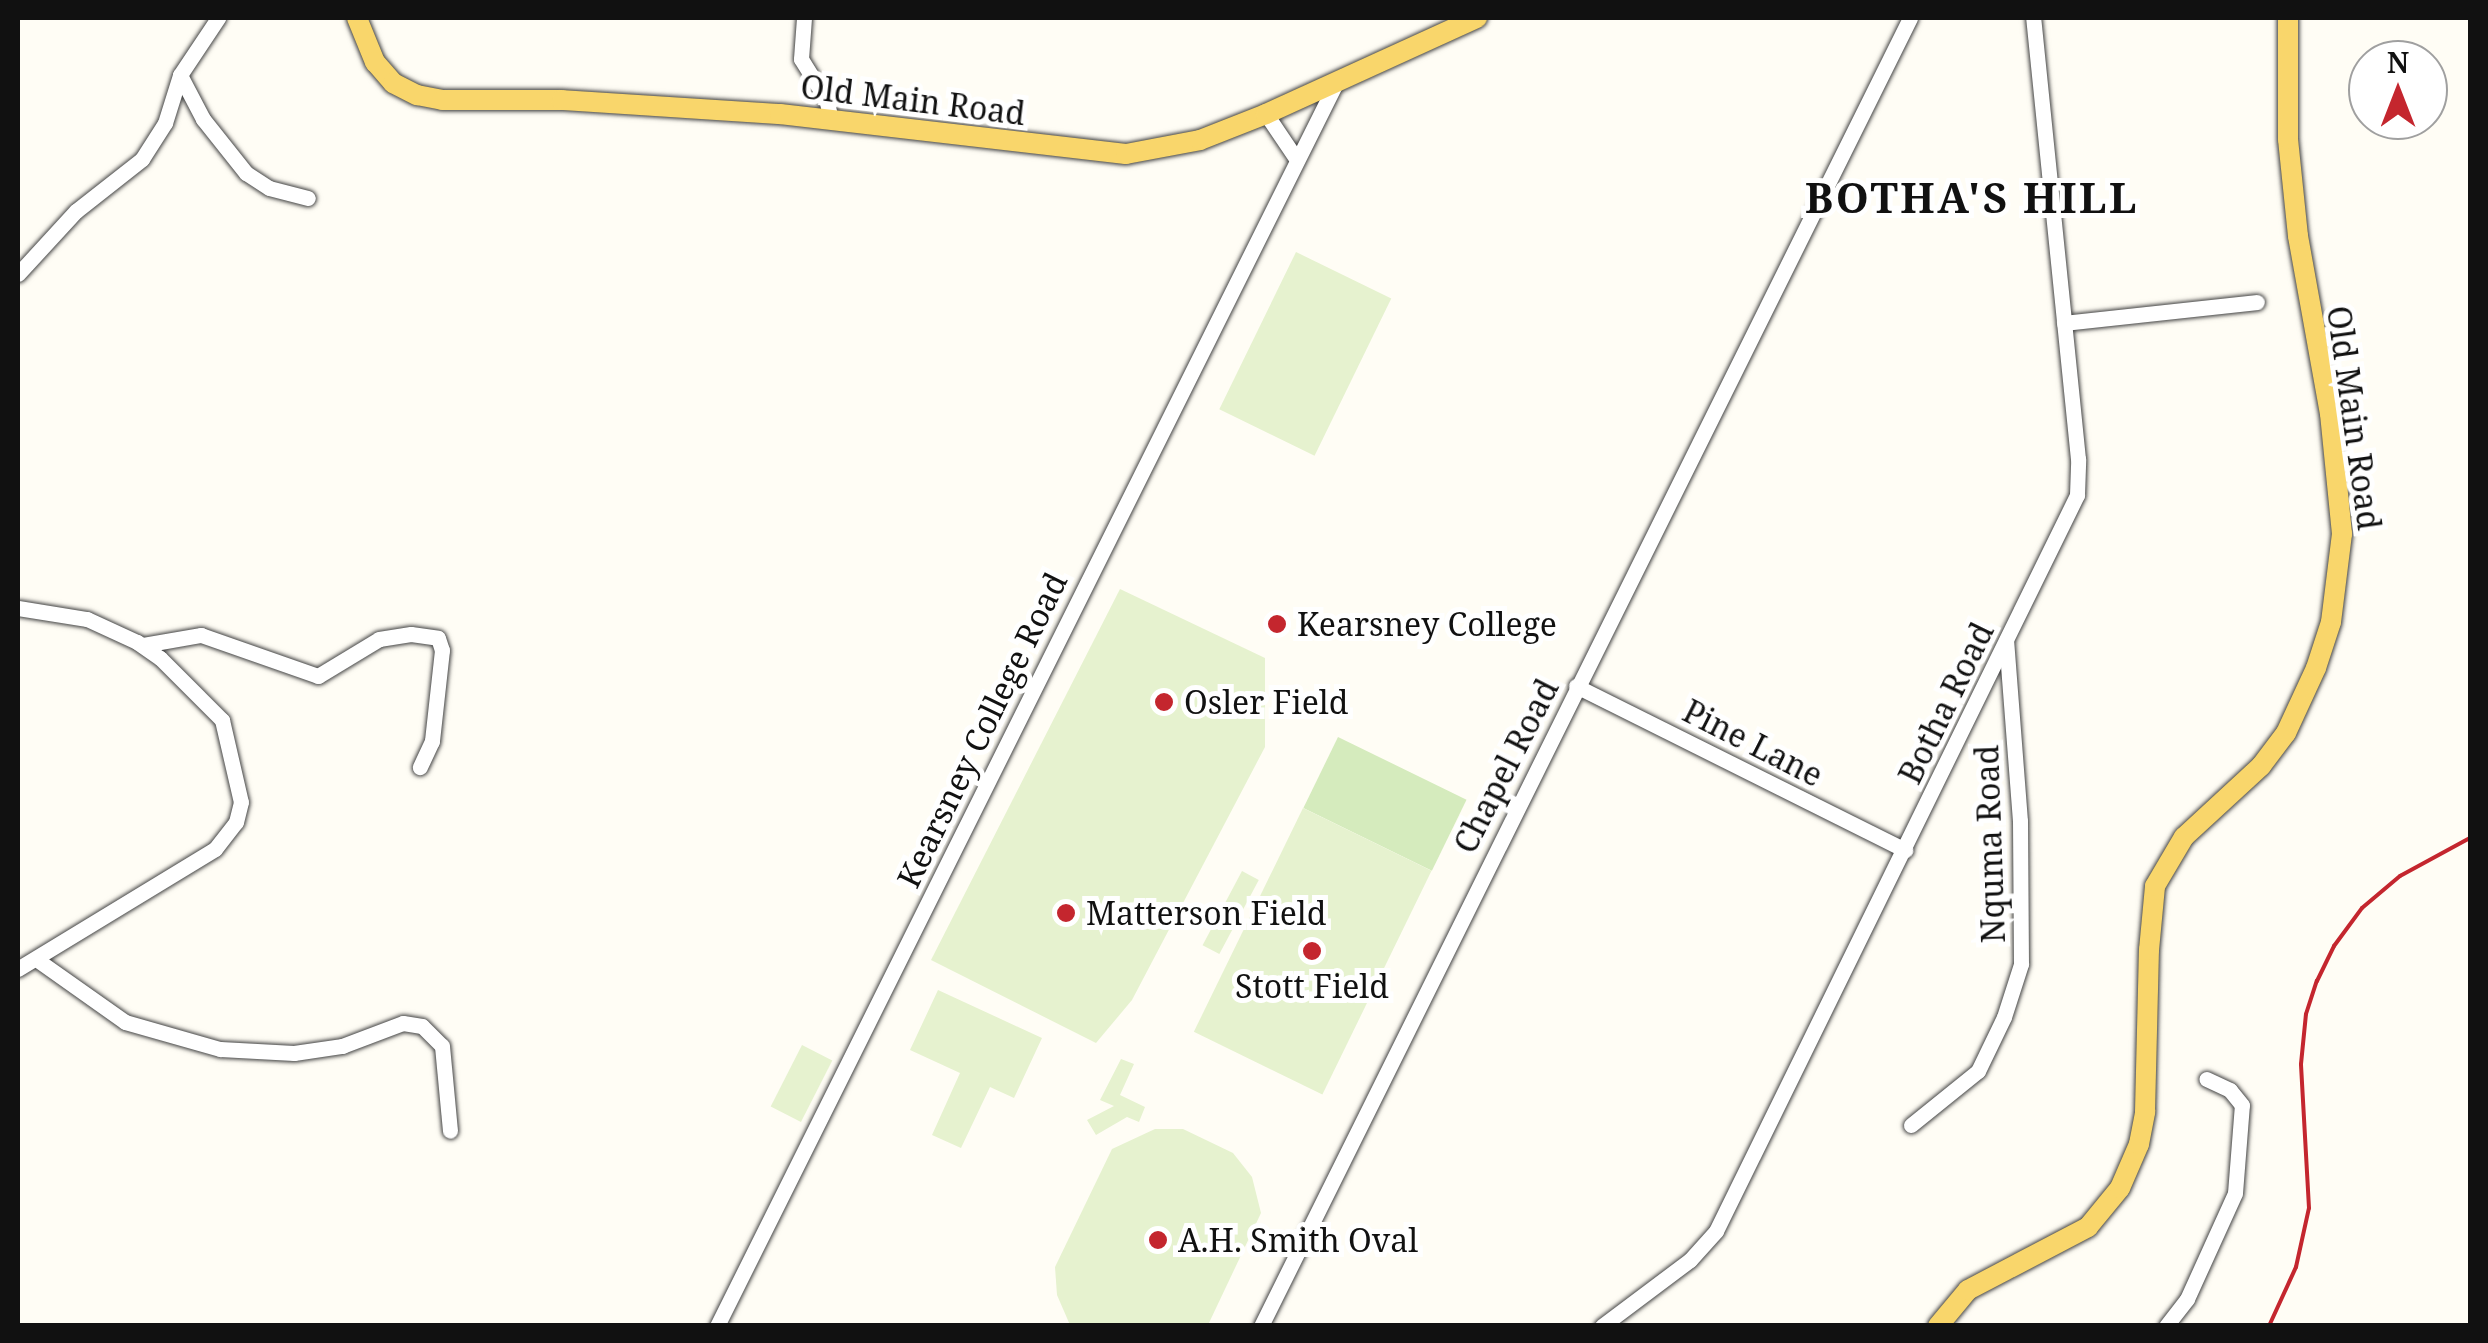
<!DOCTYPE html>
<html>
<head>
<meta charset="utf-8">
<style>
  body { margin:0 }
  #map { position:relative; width:2488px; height:1343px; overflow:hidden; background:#fffdf5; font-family:"Noto Serif",serif }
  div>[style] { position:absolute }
  .green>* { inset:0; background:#d5ebbd; transform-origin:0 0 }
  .pitch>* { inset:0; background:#e6f2cf; transform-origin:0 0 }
  .roads { filter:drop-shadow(0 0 2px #444) drop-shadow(0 0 2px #444) }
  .minor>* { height:15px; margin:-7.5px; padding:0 7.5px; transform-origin:7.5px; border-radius:7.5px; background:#fff }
  .major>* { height:20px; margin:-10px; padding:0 10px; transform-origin:10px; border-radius:10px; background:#f9d66b }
  .rail>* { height:4px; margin:-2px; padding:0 2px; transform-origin:2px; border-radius:2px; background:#c4262e }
  .dots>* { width:28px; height:28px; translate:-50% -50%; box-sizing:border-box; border:5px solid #fff; border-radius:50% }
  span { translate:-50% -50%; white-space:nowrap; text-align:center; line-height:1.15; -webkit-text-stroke:10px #fff; paint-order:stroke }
  .street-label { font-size:32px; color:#111 }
  .poi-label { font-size:32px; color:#111 }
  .left { translate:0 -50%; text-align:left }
  .district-label { font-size:42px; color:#111; font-weight:700; letter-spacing:2.5px }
  .frame { position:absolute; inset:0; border:20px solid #111; pointer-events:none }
  .north { position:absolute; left:2348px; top:40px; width:100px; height:100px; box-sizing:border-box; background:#fff; border:2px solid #a0a0a0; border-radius:50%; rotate:0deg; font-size:28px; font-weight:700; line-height:40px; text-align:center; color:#111 }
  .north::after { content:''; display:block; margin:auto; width:35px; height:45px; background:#c4262e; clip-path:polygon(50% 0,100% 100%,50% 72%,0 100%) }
</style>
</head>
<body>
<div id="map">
  <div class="green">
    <i style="left:1338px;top:737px;width:143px;height:79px;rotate:26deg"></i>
  </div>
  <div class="pitch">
    <i style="left:1296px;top:252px;width:106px;height:175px;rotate:26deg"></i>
    <i style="clip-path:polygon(1120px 589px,1265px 658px,1265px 747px,1132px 1000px,1096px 1043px,931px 960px)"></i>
    <i style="left:1303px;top:808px;width:143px;height:249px;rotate:26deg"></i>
    <i style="left:1242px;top:871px;width:19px;height:84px;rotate:28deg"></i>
    <i style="clip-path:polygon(938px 990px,1042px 1038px,1014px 1098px,990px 1087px,961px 1148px,932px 1135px,960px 1073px,910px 1050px)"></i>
    <i style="left:802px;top:1045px;width:34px;height:69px;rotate:27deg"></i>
    <i style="clip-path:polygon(1121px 1059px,1134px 1064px,1120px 1095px,1145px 1107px,1139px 1122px,1127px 1117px,1096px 1135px,1087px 1120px,1114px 1106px,1100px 1100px)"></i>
    <i style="clip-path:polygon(1155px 1129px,1183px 1129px,1233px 1153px,1252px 1177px,1261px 1213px,1208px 1325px,1070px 1325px,1057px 1295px,1055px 1267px,1112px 1149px)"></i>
  </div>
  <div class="roads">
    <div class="minor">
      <i style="left:804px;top:18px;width:41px;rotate:94.2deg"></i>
      <i style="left:801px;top:59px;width:47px;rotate:58deg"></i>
      <i style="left:826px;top:99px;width:21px;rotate:76deg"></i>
      <i style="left:180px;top:75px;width:50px;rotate:62.4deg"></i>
      <i style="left:203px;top:119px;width:69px;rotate:51.5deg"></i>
      <i style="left:246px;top:173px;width:27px;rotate:33deg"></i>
      <i style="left:269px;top:188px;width:40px;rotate:14.4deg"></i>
      <i style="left:1266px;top:114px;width:55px;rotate:56deg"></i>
      <i style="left:18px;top:274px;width:86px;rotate:-47.4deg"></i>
      <i style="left:76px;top:211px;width:84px;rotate:-38.2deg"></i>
      <i style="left:142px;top:159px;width:43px;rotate:-57.4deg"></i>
      <i style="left:165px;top:123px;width:50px;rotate:-72.6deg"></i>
      <i style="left:180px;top:75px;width:69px;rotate:-56.3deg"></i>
      <i style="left:2064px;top:323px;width:194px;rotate:-6.2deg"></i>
      <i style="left:18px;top:608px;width:70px;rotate:9.1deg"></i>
      <i style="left:87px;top:619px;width:55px;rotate:24.7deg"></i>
      <i style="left:137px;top:642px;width:28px;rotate:35deg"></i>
      <i style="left:160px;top:658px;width:88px;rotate:45deg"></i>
      <i style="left:222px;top:720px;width:84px;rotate:77deg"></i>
      <i style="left:241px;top:802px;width:21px;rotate:104deg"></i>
      <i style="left:236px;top:822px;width:34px;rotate:128deg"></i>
      <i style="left:215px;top:849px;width:231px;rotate:148.7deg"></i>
      <i style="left:143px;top:645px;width:59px;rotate:-9.8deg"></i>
      <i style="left:201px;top:635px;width:124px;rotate:19.3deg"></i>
      <i style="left:318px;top:676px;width:71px;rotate:-31.2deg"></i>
      <i style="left:379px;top:639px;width:32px;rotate:-9deg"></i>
      <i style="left:411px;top:634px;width:27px;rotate:8deg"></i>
      <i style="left:438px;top:638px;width:13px;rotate:72deg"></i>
      <i style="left:442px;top:650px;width:92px;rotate:96.3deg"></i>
      <i style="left:432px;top:741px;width:29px;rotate:115deg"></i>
      <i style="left:1576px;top:686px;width:368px;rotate:26.5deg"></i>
      <i style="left:36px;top:959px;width:109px;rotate:35.3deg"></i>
      <i style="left:125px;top:1022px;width:99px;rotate:15.9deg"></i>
      <i style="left:220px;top:1049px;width:74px;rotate:3.1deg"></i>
      <i style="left:294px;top:1053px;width:49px;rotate:-8.3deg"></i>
      <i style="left:342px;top:1046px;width:65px;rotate:-20.7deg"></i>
      <i style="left:403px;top:1023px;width:19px;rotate:9deg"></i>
      <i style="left:422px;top:1026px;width:28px;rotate:45deg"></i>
      <i style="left:442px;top:1046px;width:85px;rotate:84.6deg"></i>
      <i style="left:1911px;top:1125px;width:86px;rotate:-38.9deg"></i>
      <i style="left:1978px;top:1071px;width:60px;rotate:-64.3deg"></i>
      <i style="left:2004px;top:1017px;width:56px;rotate:-72.2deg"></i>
      <i style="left:2021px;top:964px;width:143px;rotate:-90.4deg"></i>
      <i style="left:2020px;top:821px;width:181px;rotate:-94.4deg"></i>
      <i style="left:717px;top:1326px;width:1386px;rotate:-63.53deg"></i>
      <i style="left:1261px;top:1326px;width:1460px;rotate:-63.61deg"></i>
      <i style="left:1602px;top:1326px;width:110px;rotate:-36.9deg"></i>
      <i style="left:1690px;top:1260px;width:39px;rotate:-48deg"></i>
      <i style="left:1716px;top:1231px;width:820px;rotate:-63.87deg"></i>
      <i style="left:2077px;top:495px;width:36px;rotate:-88deg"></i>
      <i style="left:2078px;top:459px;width:443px;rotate:-95.8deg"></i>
      <i style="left:2166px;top:1326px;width:34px;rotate:-52deg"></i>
      <i style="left:2187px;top:1299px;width:116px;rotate:-65.6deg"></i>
      <i style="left:2235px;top:1193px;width:88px;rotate:-85.5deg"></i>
      <i style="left:2242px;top:1105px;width:19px;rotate:-129deg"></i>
      <i style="left:2230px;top:1090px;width:26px;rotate:-155deg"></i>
    </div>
    <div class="major">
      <i style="left:357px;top:18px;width:48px;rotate:67.8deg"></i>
      <i style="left:375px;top:62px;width:28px;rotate:49deg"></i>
      <i style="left:393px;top:83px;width:27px;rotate:27deg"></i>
      <i style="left:417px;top:95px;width:25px;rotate:11deg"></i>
      <i style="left:442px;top:100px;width:120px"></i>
      <i style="left:562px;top:100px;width:218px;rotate:3.7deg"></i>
      <i style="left:780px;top:114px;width:348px;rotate:6.6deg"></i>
      <i style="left:1126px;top:154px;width:75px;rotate:-10.7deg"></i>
      <i style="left:1200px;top:140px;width:71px;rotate:-21.5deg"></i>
      <i style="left:1266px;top:114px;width:232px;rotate:-24.5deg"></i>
      <i style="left:1938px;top:1326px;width:47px;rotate:-50.2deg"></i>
      <i style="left:1968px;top:1290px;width:136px;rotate:-27.7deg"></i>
      <i style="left:2088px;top:1227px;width:50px;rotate:-50.6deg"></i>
      <i style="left:2120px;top:1188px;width:48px;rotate:-66.6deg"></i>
      <i style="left:2139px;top:1144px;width:33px;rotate:-79deg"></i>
      <i style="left:2145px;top:1112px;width:162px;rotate:-88.6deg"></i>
      <i style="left:2149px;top:950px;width:64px;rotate:-84.6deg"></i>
      <i style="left:2155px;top:886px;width:57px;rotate:-59.4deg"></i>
      <i style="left:2184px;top:837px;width:105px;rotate:-42.7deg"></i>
      <i style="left:2261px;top:766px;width:41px;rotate:-52.9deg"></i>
      <i style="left:2286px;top:733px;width:72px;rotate:-65.2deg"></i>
      <i style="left:2316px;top:668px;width:48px;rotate:-71.9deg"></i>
      <i style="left:2331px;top:622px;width:89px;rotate:-82.9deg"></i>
      <i style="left:2342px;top:534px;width:121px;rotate:-95.7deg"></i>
      <i style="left:2330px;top:414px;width:181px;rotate:-100.2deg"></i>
      <i style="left:2298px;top:236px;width:98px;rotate:-95.9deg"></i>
      <i style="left:2288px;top:139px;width:121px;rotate:-90deg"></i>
    </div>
  </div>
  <div class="rail">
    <i style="left:2269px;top:1326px;width:65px;rotate:-65.4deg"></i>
    <i style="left:2296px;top:1267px;width:60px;rotate:-77.6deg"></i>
    <i style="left:2309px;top:1208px;width:144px;rotate:-93.2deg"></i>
    <i style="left:2301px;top:1064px;width:50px;rotate:-84.3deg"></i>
    <i style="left:2306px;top:1014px;width:35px;rotate:-72deg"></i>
    <i style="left:2317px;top:981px;width:39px;rotate:-64deg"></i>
    <i style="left:2334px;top:946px;width:47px;rotate:-53.6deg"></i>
    <i style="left:2362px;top:908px;width:50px;rotate:-40.1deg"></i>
    <i style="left:2400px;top:876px;width:80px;rotate:-28.5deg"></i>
  </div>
  <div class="dots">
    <i style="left:1277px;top:624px;background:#c4262e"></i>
    <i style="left:1164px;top:702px;background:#c4262e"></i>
    <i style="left:1066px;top:913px;background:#c4262e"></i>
    <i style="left:1312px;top:951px;background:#c4262e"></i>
    <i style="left:1158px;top:1240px;background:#c4262e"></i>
  </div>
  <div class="street-label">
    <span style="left:913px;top:100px;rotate:7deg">Old Main Road</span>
    <span style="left:2354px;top:418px;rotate:82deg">Old Main Road</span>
    <span style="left:1946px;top:703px;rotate:-64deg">Botha Road</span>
    <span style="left:982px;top:730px;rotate:-64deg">Kearsney College Road</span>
    <span style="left:1753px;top:743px;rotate:27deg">Pine Lane</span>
    <span style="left:1506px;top:766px;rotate:-63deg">Chapel Road</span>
    <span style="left:1990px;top:844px;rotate:-92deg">Nquma Road</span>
  </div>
  <div class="poi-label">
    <span class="left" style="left:1297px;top:624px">Kearsney College</span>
    <span class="left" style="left:1184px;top:702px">Osler Field</span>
    <span class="left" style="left:1086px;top:913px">Matterson Field</span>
    <span style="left:1312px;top:986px">Stott Field</span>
    <span class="left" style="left:1178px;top:1240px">A.H. Smith Oval</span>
  </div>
  <div class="district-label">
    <span style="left:1972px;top:197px">BOTHA'S HILL</span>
  </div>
  <div class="frame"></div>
  <div class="north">N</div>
</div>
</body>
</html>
